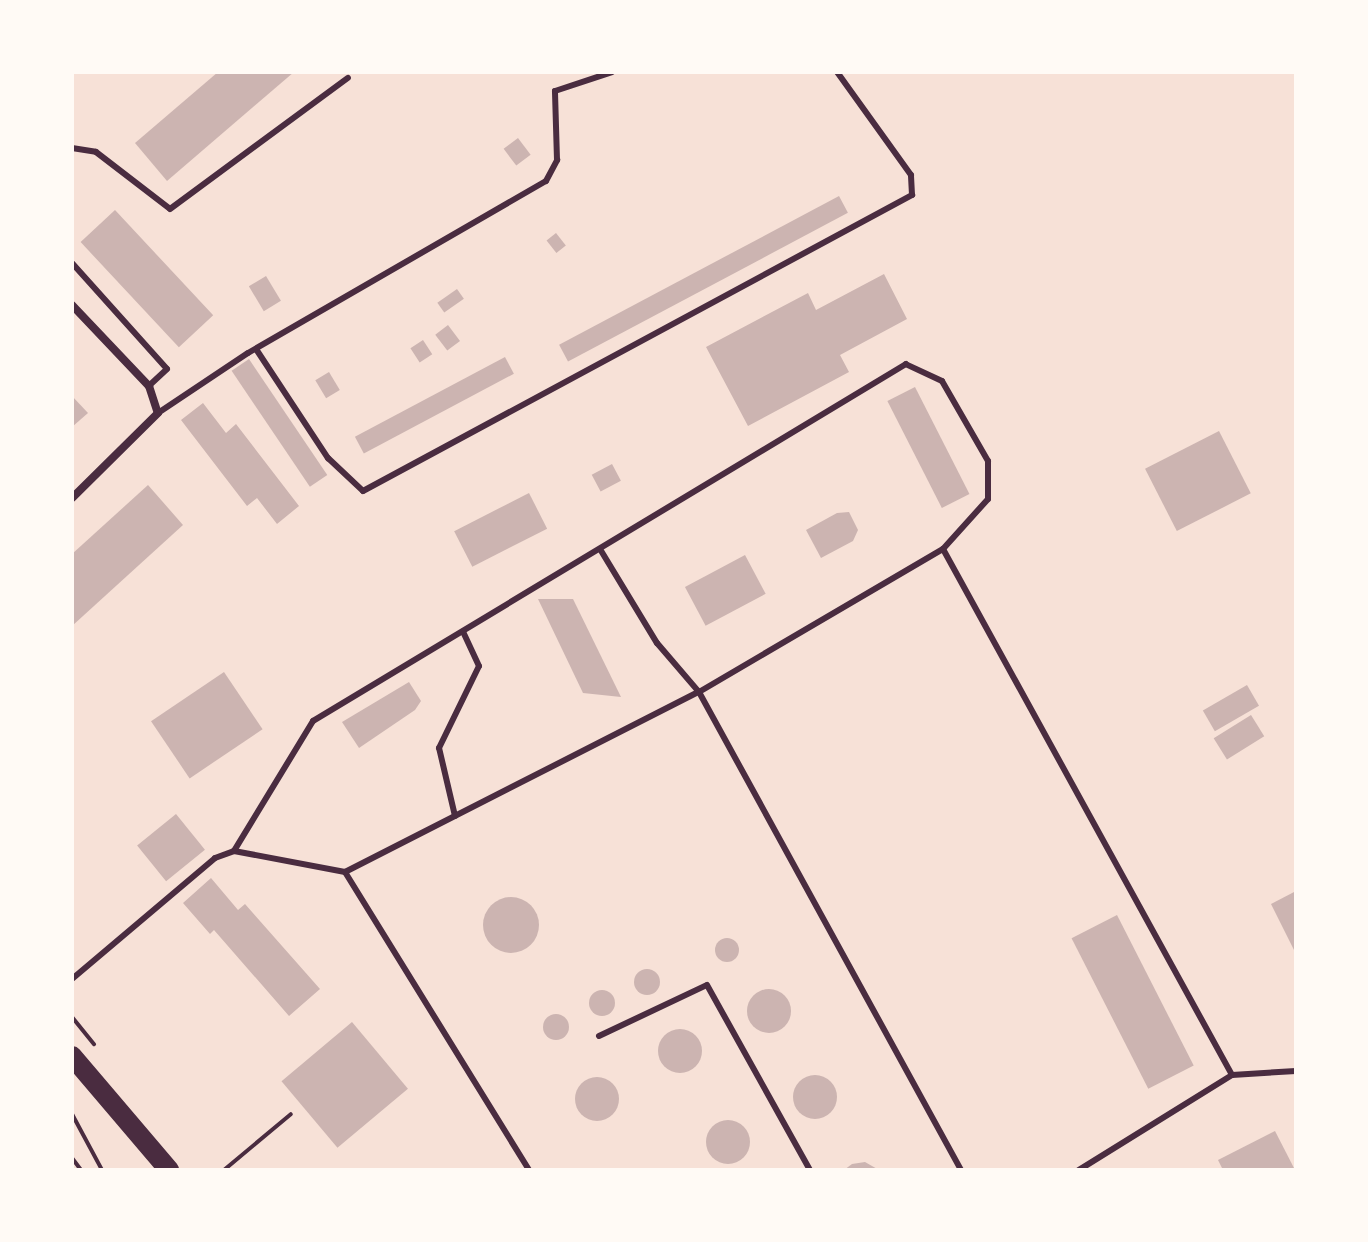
<!DOCTYPE html>
<html>
<head>
<meta charset="utf-8">
<style>
  body { margin:0 }
  #map { position:relative; width:1368px; height:1242px; overflow:hidden; background:#f7e1d7; font-family:"Fira Sans",sans-serif }
  div>[style] { position:absolute }
  .building>* { inset:0; background:#ccb4b1; transform-origin:0 0 }
  .round { border-radius:50% }
  .path>* { height:4px; margin:-2px; padding:0 2px; transform-origin:2px; border-radius:2px; background:#4a2c40 }
  .service>* { height:6px; margin:-3px; padding:0 3px; transform-origin:3px; border-radius:3px; background:#4a2c40 }
  .minor>* { height:8px; margin:-4px; padding:0 4px; transform-origin:4px; border-radius:4px; background:#4a2c40 }
  .primary>* { height:20px; margin:-10px; padding:0 10px; transform-origin:10px; border-radius:10px; background:#4a2c40 }
  span { translate:-50% -50%; white-space:nowrap; text-align:center; line-height:1.15; -webkit-text-stroke:8px #fffaf5; paint-order:stroke }
  .frame { position:absolute; inset:0; border:74px solid #fffaf5; pointer-events:none }
</style>
</head>
<body>
<div id="map">
  <div class="building">
    <i style="clip-path:polygon(218px 72px,294px 72px,167px 181px,135px 143px)"></i>
    <i style="left:518px;top:138px;width:21px;height:18px;rotate:53deg"></i>
    <i style="left:839px;top:196px;width:19px;height:317px;rotate:62deg"></i>
    <i style="left:115px;top:210px;width:144px;height:47px;rotate:47deg"></i>
    <i style="left:556px;top:233px;width:16px;height:12px;rotate:52deg"></i>
    <i style="clip-path:polygon(884px 274px,907px 319px,840px 355px,849px 372px,748px 426px,706px 347px,808px 293px,816px 310px)"></i>
    <i style="left:266px;top:276px;width:29px;height:20px;rotate:59deg"></i>
    <i style="left:457px;top:289px;width:12px;height:24px;rotate:55deg"></i>
    <i style="left:448px;top:325px;width:20px;height:16px;rotate:53deg"></i>
    <i style="left:423px;top:340px;width:17px;height:15px;rotate:57deg"></i>
    <i style="left:505px;top:357px;width:19px;height:170px;rotate:62deg"></i>
    <i style="left:249px;top:359px;width:140px;height:21px;rotate:56deg"></i>
    <i style="left:329px;top:372px;width:21px;height:16px;rotate:59deg"></i>
    <i style="left:915px;top:387px;width:120px;height:31px;rotate:63deg"></i>
    <i style="clip-path:polygon(72px 396px,88px 413px,72px 427px)"></i>
    <i style="clip-path:polygon(203px 403px,226px 433px,236px 424px,299px 506px,277px 524px,257px 498px,247px 506px,181px 420px)"></i>
    <i style="left:1219px;top:431px;width:70px;height:83px;rotate:63deg"></i>
    <i style="left:612px;top:464px;width:19px;height:23px;rotate:62deg"></i>
    <i style="clip-path:polygon(148px 485px,183px 525px,72px 626px,72px 554px)"></i>
    <i style="left:529px;top:493px;width:40px;height:84px;rotate:63deg"></i>
    <i style="clip-path:polygon(849px 512px,858px 530px,853px 541px,821px 558px,806px 530px,837px 513px)"></i>
    <i style="left:745px;top:555px;width:44px;height:68px;rotate:62deg"></i>
    <i style="clip-path:polygon(538px 599px,573px 599px,621px 697px,583px 693px)"></i>
    <i style="left:224px;top:672px;width:69px;height:88px;rotate:56deg"></i>
    <i style="clip-path:polygon(409px 682px,421px 701px,415px 710px,359px 748px,342px 722px)"></i>
    <i style="left:1247px;top:685px;width:24px;height:51px;rotate:60deg"></i>
    <i style="left:1251px;top:715px;width:25px;height:44px;rotate:58deg"></i>
    <i style="left:176px;top:814px;width:46px;height:50px;rotate:51deg"></i>
    <i style="clip-path:polygon(211px 878px,238px 910px,245px 904px,320px 989px,289px 1016px,214px 930px,210px 934px,183px 903px)"></i>
    <i style="clip-path:polygon(1296px 891px,1296px 954px,1271px 904px)"></i>
    <i class="round" style="left:483px;top:897px;width:56px;height:56px"></i>
    <i style="left:1117px;top:915px;width:169px;height:51px;rotate:63deg"></i>
    <i class="round" style="left:715px;top:938px;width:24px;height:24px"></i>
    <i class="round" style="left:634px;top:969px;width:26px;height:26px"></i>
    <i class="round" style="left:747px;top:989px;width:44px;height:44px"></i>
    <i class="round" style="left:589px;top:990px;width:26px;height:26px"></i>
    <i class="round" style="left:543px;top:1014px;width:26px;height:26px"></i>
    <i style="left:352px;top:1022px;width:87px;height:92px;rotate:50deg"></i>
    <i class="round" style="left:658px;top:1029px;width:44px;height:44px"></i>
    <i class="round" style="left:793px;top:1075px;width:44px;height:44px"></i>
    <i class="round" style="left:575px;top:1077px;width:44px;height:44px"></i>
    <i class="round" style="left:706px;top:1120px;width:44px;height:44px"></i>
    <i style="clip-path:polygon(1275px 1131px,1295px 1170px,1223px 1170px,1218px 1160px)"></i>
    <i style="clip-path:polygon(865px 1162px,879px 1170px,844px 1170px,852px 1164px)"></i>
  </div>
  <div class="path">
    <i style="left:72px;top:1017px;width:35px;rotate:51deg"></i>
    <i style="left:72px;top:1114px;width:64px;rotate:61.8deg"></i>
    <i style="left:72px;top:1158px;width:15px;rotate:53deg"></i>
    <i style="left:224px;top:1170px;width:87px;rotate:-39.9deg"></i>
  </div>
  <div class="service">
    <i style="left:72px;top:148px;width:24px;rotate:9deg"></i>
    <i style="left:96px;top:152px;width:93px;rotate:37.6deg"></i>
    <i style="left:170px;top:209px;width:221px;rotate:-36.4deg"></i>
    <i style="left:72px;top:263px;width:142px;rotate:48.1deg"></i>
    <i style="left:167px;top:369px;width:25px;rotate:137deg"></i>
    <i style="left:256px;top:349px;width:131px;rotate:56.6deg"></i>
    <i style="left:328px;top:458px;width:48px;rotate:43.3deg"></i>
    <i style="left:363px;top:491px;width:624px;rotate:-28.33deg"></i>
    <i style="left:912px;top:195px;width:20px;rotate:-93deg"></i>
    <i style="left:911px;top:175px;width:127px;rotate:-125.7deg"></i>
    <i style="left:158px;top:413px;width:108px;rotate:-33.7deg"></i>
    <i style="left:248px;top:353px;width:344px;rotate:-30deg"></i>
    <i style="left:546px;top:181px;width:24px;rotate:-62deg"></i>
    <i style="left:557px;top:160px;width:69px;rotate:-91.7deg"></i>
    <i style="left:555px;top:91px;width:60px;rotate:-18.4deg"></i>
    <i style="left:600px;top:549px;width:110px;rotate:58.8deg"></i>
    <i style="left:657px;top:643px;width:65px;rotate:49.4deg"></i>
    <i style="left:699px;top:692px;width:545px;rotate:61.27deg"></i>
    <i style="left:943px;top:549px;width:600px;rotate:61.21deg"></i>
    <i style="left:1232px;top:1075px;width:180px;rotate:148.2deg"></i>
    <i style="left:455px;top:816px;width:70px;rotate:-103.2deg"></i>
    <i style="left:439px;top:748px;width:91px;rotate:-64deg"></i>
    <i style="left:479px;top:666px;width:38px;rotate:-115deg"></i>
    <i style="left:345px;top:872px;width:350px;rotate:58.3deg"></i>
    <i style="left:72px;top:979px;width:187px;rotate:-40.2deg"></i>
    <i style="left:215px;top:858px;width:20px;rotate:-20deg"></i>
    <i style="left:234px;top:851px;width:113px;rotate:10.7deg"></i>
    <i style="left:345px;top:872px;width:397px;rotate:-27deg"></i>
    <i style="left:699px;top:692px;width:283px;rotate:-30.4deg"></i>
    <i style="left:943px;top:549px;width:67px;rotate:-48deg"></i>
    <i style="left:988px;top:499px;width:38px;rotate:-90deg"></i>
    <i style="left:988px;top:461px;width:92px;rotate:-119.9deg"></i>
    <i style="left:942px;top:381px;width:40px;rotate:-155deg"></i>
    <i style="left:906px;top:364px;width:692px;rotate:148.95deg"></i>
    <i style="left:313px;top:721px;width:152px;rotate:121.3deg"></i>
    <i style="left:599px;top:1036px;width:119px;rotate:-25.3deg"></i>
    <i style="left:707px;top:985px;width:212px;rotate:60.9deg"></i>
    <i style="left:1232px;top:1075px;width:64px;rotate:-3.6deg"></i>
  </div>
  <div class="minor">
    <i style="left:72px;top:305px;width:112px;rotate:46.5deg"></i>
    <i style="left:149px;top:386px;width:28px;rotate:72deg"></i>
    <i style="left:158px;top:413px;width:121px;rotate:135.3deg"></i>
  </div>
  <div class="primary">
    <i style="left:72px;top:1056px;width:150px;rotate:49.6deg"></i>
  </div>
  <div class="frame"></div>
</div>
</body>
</html>
